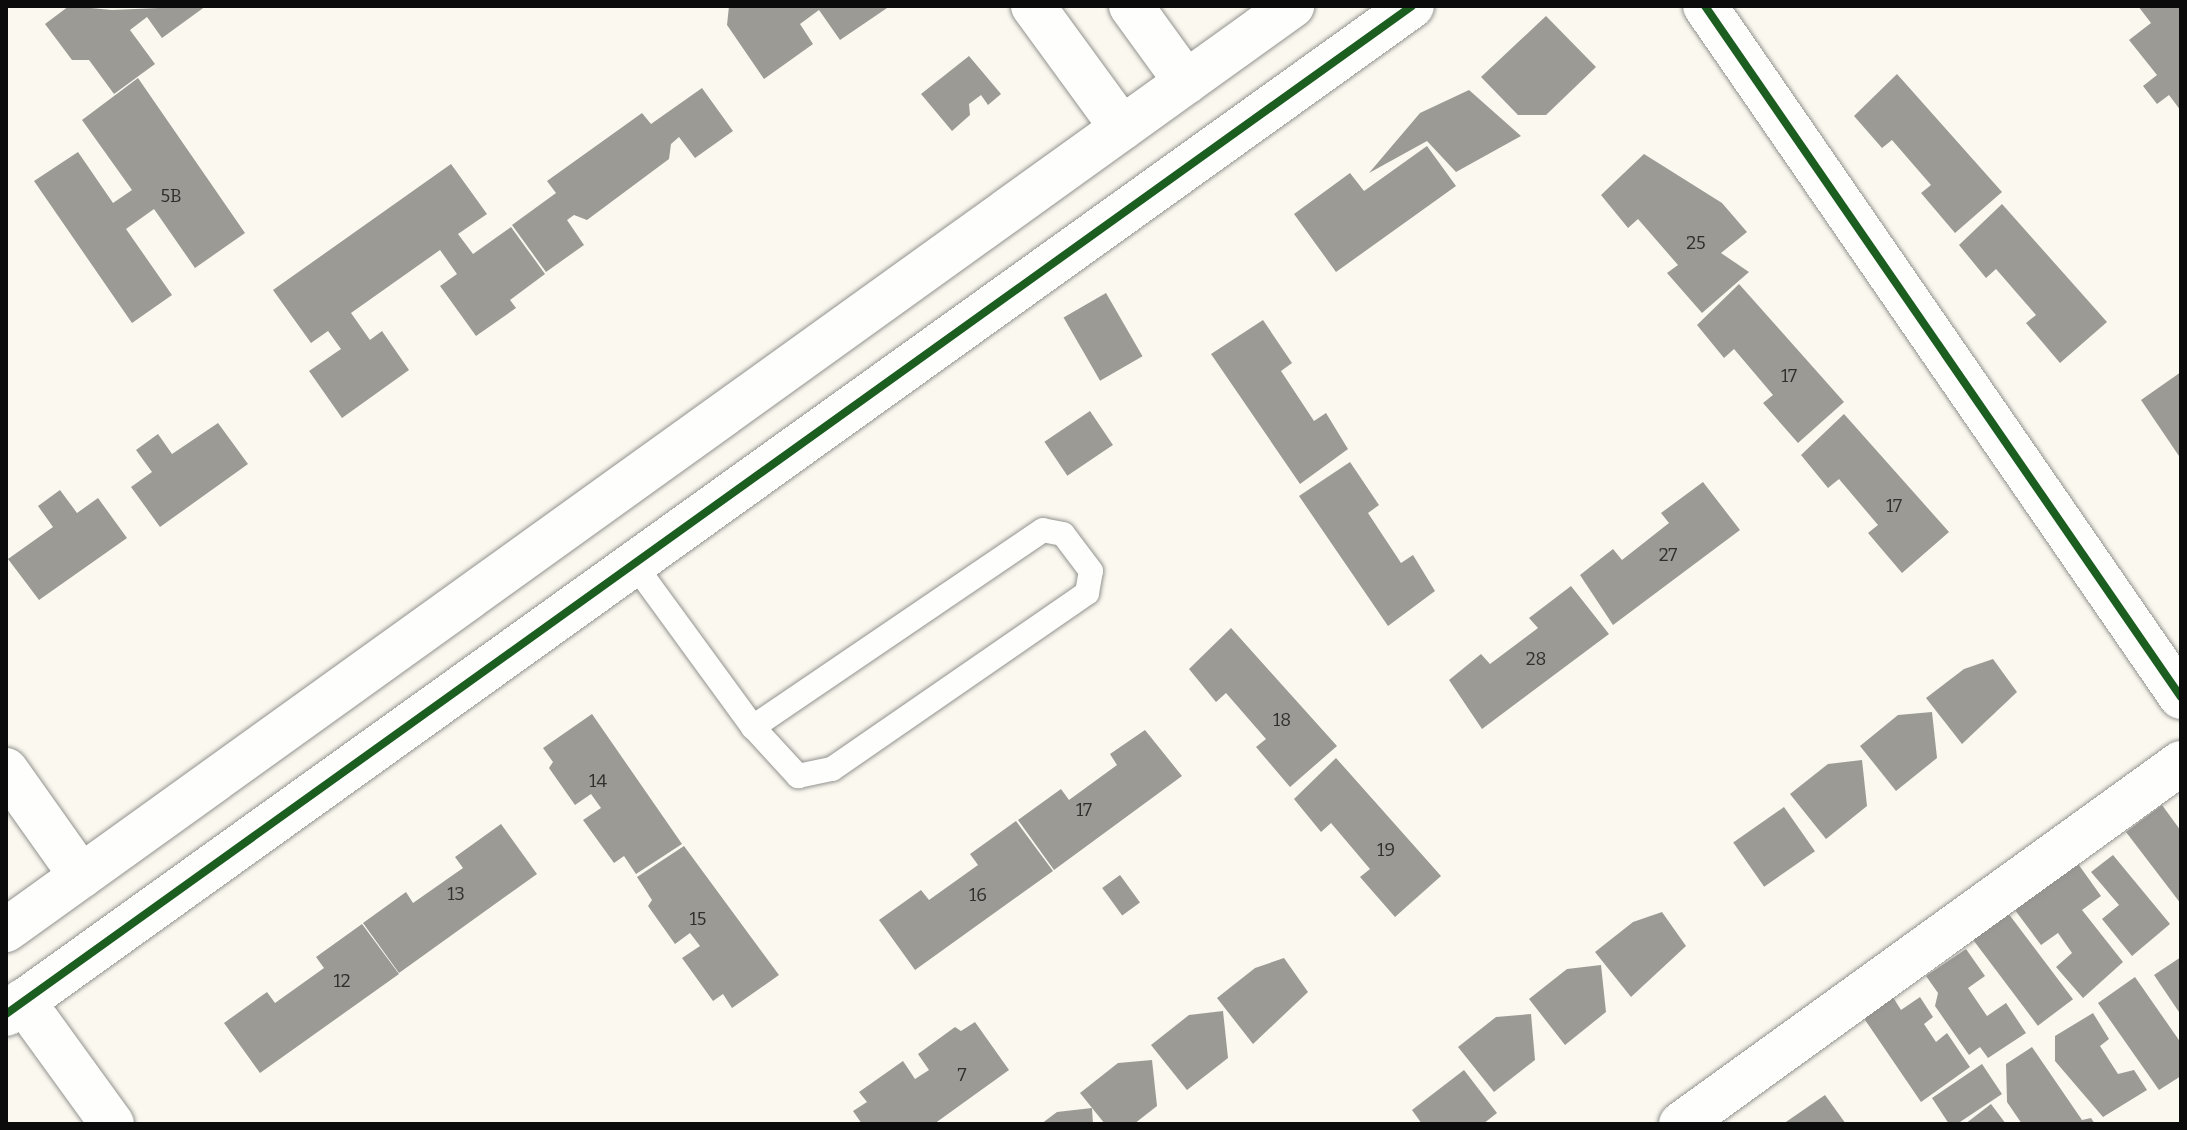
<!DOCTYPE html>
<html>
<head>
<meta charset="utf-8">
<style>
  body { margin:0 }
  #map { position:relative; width:2187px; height:1130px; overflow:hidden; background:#faf8ef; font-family:Bitter,serif }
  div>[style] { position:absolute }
  .building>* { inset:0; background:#9c9a95; transform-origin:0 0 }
  .roads { filter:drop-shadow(0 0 2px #93928e) drop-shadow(0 0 2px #93928e) }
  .lane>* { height:24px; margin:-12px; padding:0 12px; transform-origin:12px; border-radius:12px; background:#fefefd }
  .street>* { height:44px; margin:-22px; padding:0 22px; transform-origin:22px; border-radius:22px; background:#fefefd }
  .cycleway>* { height:8px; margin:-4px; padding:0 4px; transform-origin:4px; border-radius:4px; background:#1b5e20 }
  span { translate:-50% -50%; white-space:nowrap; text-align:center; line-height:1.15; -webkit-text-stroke:8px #fff; paint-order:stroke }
  .number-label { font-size:18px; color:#2f2f2e }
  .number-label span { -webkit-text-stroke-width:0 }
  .frame { position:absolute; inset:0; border:8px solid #0b0b0b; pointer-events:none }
</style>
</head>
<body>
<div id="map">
  <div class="building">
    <i style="clip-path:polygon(69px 6px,112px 10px,206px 6px,162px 38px,147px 17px,130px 30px,155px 64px,114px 94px,89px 60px,72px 60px,45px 24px)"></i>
    <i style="clip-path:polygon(729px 6px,890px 6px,840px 40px,819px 10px,800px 24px,813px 44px,764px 79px,727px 25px)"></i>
    <i style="clip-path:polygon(2138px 6px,2181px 6px,2181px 111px,2169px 95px,2157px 104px,2143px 86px,2157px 75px,2129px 40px,2151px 23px)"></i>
    <i style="clip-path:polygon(1546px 16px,1596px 67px,1546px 115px,1518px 115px,1481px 77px)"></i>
    <i style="clip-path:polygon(969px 56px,1001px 94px,988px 105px,981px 95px,969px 104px,970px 115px,952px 131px,921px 94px)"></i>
    <i style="clip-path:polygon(1897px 74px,2002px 192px,1955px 233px,1921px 193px,1931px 185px,1892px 140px,1882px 148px,1854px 116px)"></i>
    <i style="clip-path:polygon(138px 78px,245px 233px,195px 268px,154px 209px,126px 229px,172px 295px,132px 323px,34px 181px,78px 152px,113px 203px,132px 190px,82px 120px)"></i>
    <i style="clip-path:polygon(702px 88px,733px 131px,695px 158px,679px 137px,671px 144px,669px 159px,587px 220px,574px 215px,567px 220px,584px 245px,546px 272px,512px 225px,556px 193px,547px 181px,642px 113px,651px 124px)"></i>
    <i style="clip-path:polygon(1469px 90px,1521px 136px,1456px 172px,1427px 141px,1369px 173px,1420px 113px)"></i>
    <i style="clip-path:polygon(1427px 146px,1456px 186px,1336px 272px,1294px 214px,1350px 173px,1364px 191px)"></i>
    <i style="clip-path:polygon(1644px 154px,1722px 203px,1747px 232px,1721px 253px,1749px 272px,1702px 313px,1667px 273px,1678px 265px,1638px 219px,1628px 228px,1601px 195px)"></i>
    <i style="clip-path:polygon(451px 164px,487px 214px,458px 234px,473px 254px,511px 227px,545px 274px,510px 300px,516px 308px,476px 336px,440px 286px,457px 274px,440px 250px,351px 313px,370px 340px,382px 331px,409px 370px,342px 418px,309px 371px,341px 349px,328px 331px,311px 343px,273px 290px)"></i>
    <i style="clip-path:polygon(2002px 204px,2107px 322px,2060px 363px,2026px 323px,2036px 315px,1996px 269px,1986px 278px,1959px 245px)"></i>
    <i style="clip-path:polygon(1739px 284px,1844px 402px,1798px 443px,1763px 403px,1773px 395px,1734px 349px,1724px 358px,1697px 325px)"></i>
    <i style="left:1106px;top:293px;width:73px;height:49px;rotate:60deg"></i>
    <i style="clip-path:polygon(1263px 320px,1292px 363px,1281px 371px,1314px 421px,1326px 413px,1348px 449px,1300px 484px,1211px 354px)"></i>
    <i style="clip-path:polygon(2181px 372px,2181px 459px,2141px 400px)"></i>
    <i style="left:1090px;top:411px;width:41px;height:55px;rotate:56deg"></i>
    <i style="clip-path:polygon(1844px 414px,1949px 532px,1902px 573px,1868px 533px,1878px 525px,1839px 479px,1828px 488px,1801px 455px)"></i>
    <i style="clip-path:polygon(218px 423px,248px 464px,160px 527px,131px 487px,152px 472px,136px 450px,158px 434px,172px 454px)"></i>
    <i style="clip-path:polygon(1350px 462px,1379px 505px,1368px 513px,1401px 563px,1413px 555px,1435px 591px,1388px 626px,1299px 496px)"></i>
    <i style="clip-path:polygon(1703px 482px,1740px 530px,1613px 625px,1580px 575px,1613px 549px,1622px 560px,1669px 523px,1661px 513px)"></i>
    <i style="clip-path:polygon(60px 490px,77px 513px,98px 498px,127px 538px,39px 600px,8px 559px,53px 527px,38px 506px)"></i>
    <i style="clip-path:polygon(1571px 586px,1609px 634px,1482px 729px,1449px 680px,1481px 654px,1490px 664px,1538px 628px,1529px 618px)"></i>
    <i style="clip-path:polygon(1231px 628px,1337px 746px,1290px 787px,1256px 747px,1266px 739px,1226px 693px,1216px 702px,1189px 669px)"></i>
    <i style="clip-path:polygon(1993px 659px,2017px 692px,1962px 744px,1926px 698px,1964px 669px)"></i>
    <i style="clip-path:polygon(1932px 712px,1937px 758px,1896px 791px,1860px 746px,1898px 715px)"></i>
    <i style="clip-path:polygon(592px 714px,682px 844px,636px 874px,624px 856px,614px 863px,583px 820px,601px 808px,591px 794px,575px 805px,549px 768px,553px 762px,543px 748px)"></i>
    <i style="clip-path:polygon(1145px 730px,1182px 776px,1054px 870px,1018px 820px,1061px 789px,1069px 800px,1117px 765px,1110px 754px)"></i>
    <i style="clip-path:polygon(1336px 758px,1441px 876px,1395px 917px,1360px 877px,1370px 869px,1331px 823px,1321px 832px,1294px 799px)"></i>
    <i style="clip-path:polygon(1862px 760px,1867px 806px,1826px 839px,1790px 794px,1828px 764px)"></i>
    <i style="clip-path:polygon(2162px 805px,2181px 831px,2181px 904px,2126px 832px)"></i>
    <i style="left:1784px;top:807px;width:54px;height:62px;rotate:55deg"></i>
    <i style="clip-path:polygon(1016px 821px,1053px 871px,915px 970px,879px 920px,921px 890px,929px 900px,978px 865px,970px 854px)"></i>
    <i style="clip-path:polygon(501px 824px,537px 874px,399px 973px,363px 923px,406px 892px,413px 903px,463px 868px,455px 857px)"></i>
    <i style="clip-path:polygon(684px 846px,779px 975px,732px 1008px,723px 994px,713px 1001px,682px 958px,700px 946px,690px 933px,675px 944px,648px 906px,652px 900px,637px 877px)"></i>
    <i style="clip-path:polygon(2113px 855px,2170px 924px,2132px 956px,2102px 919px,2119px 905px,2091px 872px)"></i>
    <i style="clip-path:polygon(2076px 861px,2101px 896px,2082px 910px,2123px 962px,2083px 998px,2056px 967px,2072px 953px,2058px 933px,2041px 945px,2012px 906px)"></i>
    <i style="left:1120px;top:875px;width:34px;height:22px;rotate:54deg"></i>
    <i style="clip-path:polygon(1662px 912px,1686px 946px,1631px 997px,1595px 952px,1633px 922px)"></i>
    <i style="left:2008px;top:913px;width:108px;height:44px;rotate:53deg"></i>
    <i style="clip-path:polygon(362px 924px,399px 974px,260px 1073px,224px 1023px,267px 992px,275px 1003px,324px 968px,316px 957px)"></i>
    <i style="clip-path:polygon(1966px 949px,1985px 976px,1968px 988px,1987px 1016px,2006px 1003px,2026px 1033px,1988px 1058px,1980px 1047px,1969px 1055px,1935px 1006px,1938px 993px,1926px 976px)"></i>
    <i style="clip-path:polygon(2181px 957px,2181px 1015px,2154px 975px)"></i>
    <i style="clip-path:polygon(1284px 958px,1308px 992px,1253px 1044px,1217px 998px,1255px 968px)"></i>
    <i style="clip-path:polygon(1601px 965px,1606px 1012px,1565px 1045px,1529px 999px,1567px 969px)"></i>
    <i style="clip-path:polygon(2135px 977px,2181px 1043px,2181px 1076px,2159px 1090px,2098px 1003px)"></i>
    <i style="clip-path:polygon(1891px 994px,1901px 1010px,1920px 997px,1933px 1017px,1924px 1024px,1936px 1042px,1947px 1033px,1970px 1067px,1921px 1102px,1861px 1014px)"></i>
    <i style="clip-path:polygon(1223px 1011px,1228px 1058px,1187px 1090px,1151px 1045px,1189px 1015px)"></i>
    <i style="clip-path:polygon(2093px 1013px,2109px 1039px,2100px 1046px,2118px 1074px,2134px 1070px,2147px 1090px,2103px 1117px,2055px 1061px,2055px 1036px)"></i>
    <i style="clip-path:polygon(1531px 1014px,1535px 1060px,1494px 1092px,1458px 1047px,1496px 1017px)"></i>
    <i style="clip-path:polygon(975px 1022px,1009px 1070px,934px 1124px,862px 1124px,853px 1111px,867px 1102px,859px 1092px,903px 1061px,915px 1079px,929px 1070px,918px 1054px,955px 1027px,961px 1031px)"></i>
    <i style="clip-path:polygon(2032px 1047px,2082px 1120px,2091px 1118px,2095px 1124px,2022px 1124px,2007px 1102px,2006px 1064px)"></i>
    <i style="clip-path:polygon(1152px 1060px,1157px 1106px,1134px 1124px,1105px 1124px,1080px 1093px,1118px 1063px)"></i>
    <i style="clip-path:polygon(1982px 1064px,2002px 1094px,1957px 1124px,1949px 1124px,1932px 1098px)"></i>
    <i style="clip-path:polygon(1464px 1070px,1497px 1113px,1483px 1124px,1422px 1124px,1412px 1110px)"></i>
    <i style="clip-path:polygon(1825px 1095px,1846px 1124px,1783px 1124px)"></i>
    <i style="clip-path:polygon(1991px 1104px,2006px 1124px,1965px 1124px)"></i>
    <i style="clip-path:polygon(1092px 1108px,1093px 1124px,1041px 1124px,1057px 1112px)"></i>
  </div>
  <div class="roads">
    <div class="lane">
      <i style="left:634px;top:564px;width:202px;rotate:53.9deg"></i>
      <i style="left:753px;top:727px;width:67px;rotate:47.4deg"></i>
      <i style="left:798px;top:776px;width:35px;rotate:-12deg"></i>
      <i style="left:832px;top:769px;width:310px;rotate:-34.6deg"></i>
      <i style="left:1087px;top:593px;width:22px;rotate:-80deg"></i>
      <i style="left:1091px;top:571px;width:46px;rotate:-127.1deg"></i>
      <i style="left:1063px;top:534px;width:20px;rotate:-169deg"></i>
      <i style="left:1043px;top:530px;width:351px;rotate:145.8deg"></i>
    </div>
    <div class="street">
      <i style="left:1033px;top:6px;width:151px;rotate:53.9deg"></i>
      <i style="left:1131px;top:6px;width:94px;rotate:54.1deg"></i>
      <i style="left:1705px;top:6px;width:839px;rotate:55.44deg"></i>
      <i style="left:6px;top:770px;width:130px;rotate:54.7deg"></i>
      <i style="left:6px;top:930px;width:1584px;rotate:-35.7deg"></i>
      <i style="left:23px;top:1001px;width:152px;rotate:54.1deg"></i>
      <i style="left:6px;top:1014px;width:1730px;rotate:-35.64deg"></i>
      <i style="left:1681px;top:1124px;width:617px;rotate:-35.83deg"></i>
    </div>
  </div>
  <div class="cycleway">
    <i style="left:1705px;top:6px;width:839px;rotate:55.44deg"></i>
    <i style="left:6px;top:1014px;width:1730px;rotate:-35.64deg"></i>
  </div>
  <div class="number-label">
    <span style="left:171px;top:196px">5B</span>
    <span style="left:1696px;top:243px">25</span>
    <span style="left:1789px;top:376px">17</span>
    <span style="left:1894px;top:506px">17</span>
    <span style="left:1668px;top:555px">27</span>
    <span style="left:1536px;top:659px">28</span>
    <span style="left:1282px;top:720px">18</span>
    <span style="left:598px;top:781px">14</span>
    <span style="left:1084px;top:810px">17</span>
    <span style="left:1386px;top:850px">19</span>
    <span style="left:456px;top:894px">13</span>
    <span style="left:978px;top:895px">16</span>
    <span style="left:698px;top:919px">15</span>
    <span style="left:342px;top:981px">12</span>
    <span style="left:962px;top:1075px">7</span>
  </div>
  <div class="frame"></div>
</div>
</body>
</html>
